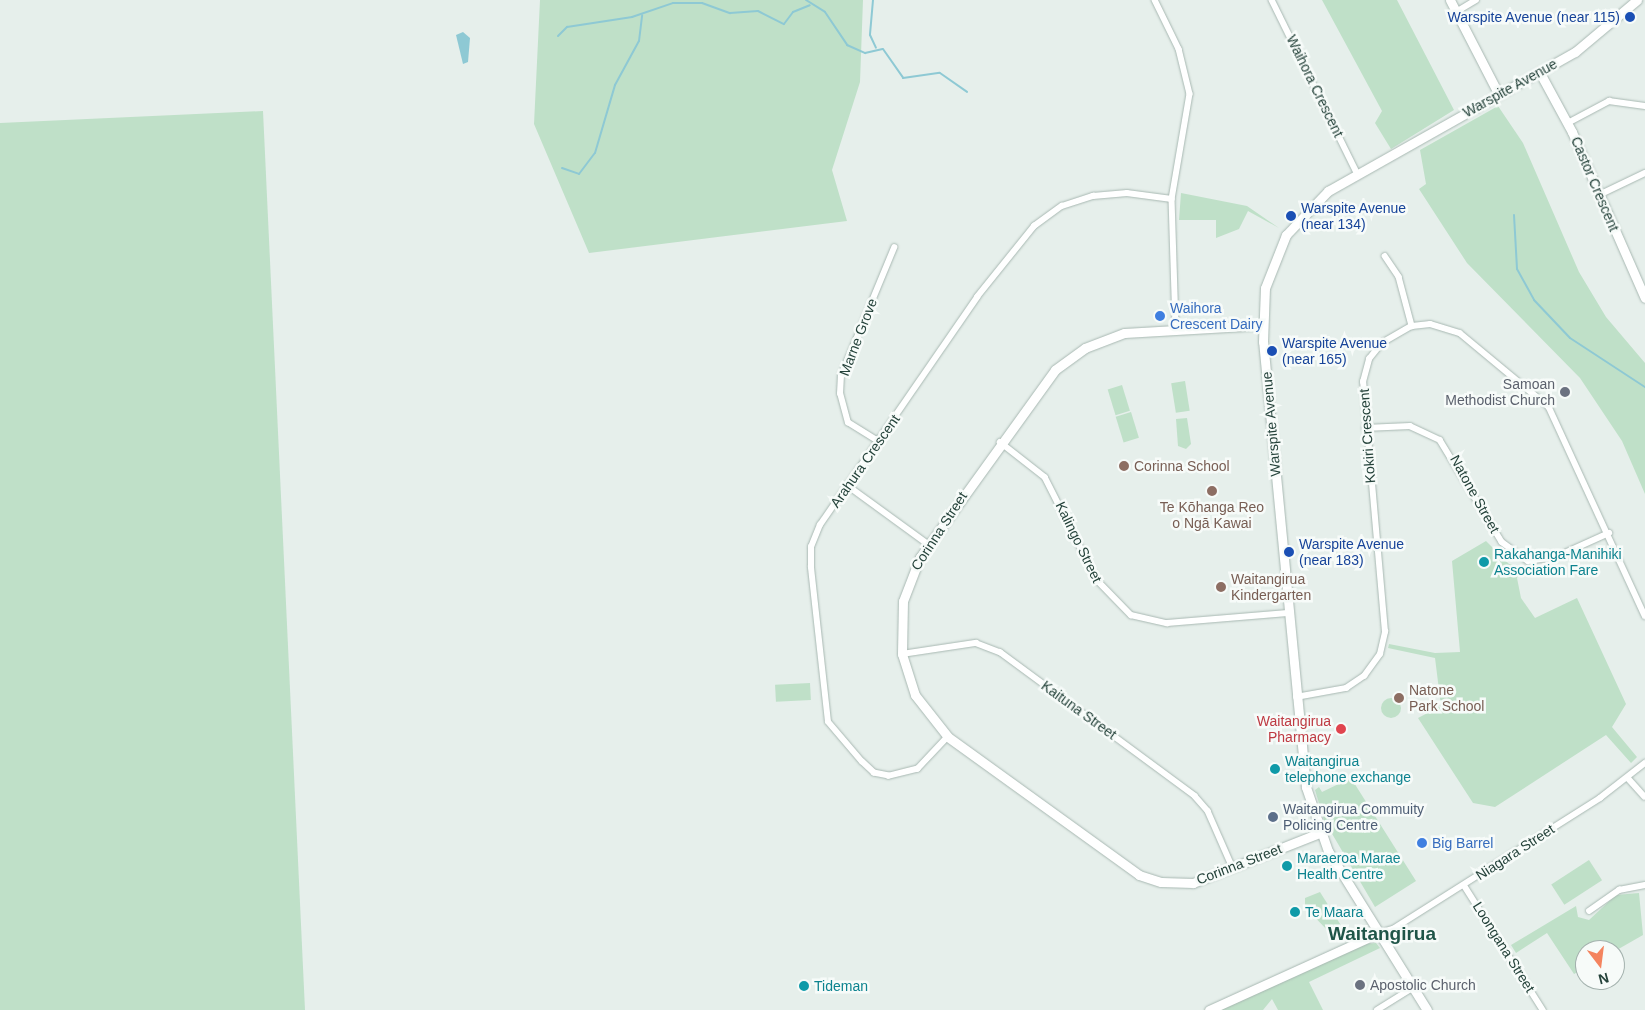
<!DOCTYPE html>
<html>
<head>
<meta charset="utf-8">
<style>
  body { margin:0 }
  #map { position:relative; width:1645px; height:1010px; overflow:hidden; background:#e6efeb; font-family:Helvetica,sans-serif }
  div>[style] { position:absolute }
  .green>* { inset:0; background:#bfe0c8; transform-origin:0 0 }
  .round { border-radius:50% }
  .water>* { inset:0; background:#8ec9d4 }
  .stream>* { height:2px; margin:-1px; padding:0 1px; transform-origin:1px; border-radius:1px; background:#8ec9d4 }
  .roads { filter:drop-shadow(0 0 1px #a8b8b2) drop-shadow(0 0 1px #a8b8b2) }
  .street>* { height:5.5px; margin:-2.75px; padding:0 2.75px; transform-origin:2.75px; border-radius:2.75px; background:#fff }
  .secondary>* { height:9px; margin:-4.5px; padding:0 4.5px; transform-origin:4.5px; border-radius:4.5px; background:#fff }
  .dots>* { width:14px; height:14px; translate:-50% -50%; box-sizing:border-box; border:2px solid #f7fbf9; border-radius:50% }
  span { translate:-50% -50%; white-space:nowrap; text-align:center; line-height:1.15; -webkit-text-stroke:5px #f7fbf9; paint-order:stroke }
  .transit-label { font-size:14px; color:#164399 }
  .right { translate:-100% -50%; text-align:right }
  .left { translate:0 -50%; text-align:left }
  .street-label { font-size:14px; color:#24423a }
  .shop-label { font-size:14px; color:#366cbe }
  .worship-label { font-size:14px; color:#5b616d }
  .education-label { font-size:14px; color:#785e54 }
  .culture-label { font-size:14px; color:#0d838f }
  .health-label { font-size:14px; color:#be3a42 }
  .service-label { font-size:14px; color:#4e5e75 }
  .district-label { font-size:19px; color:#1f5548; font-weight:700 }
  .north { position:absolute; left:1575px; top:940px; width:50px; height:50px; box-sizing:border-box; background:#f7fbf9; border:1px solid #a3b1ad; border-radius:50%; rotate:165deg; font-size:14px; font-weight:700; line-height:20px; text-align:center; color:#24423a }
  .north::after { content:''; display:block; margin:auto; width:18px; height:22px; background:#f4845f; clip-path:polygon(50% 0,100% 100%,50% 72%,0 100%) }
</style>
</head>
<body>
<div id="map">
  <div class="green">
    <i style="clip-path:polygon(540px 0,863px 0,860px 82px,832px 170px,847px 221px,589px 253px,534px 124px)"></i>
    <i style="clip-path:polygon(1322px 0,1397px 0,1454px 110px,1391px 149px,1375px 123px,1382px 111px)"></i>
    <i style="clip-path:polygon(1498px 106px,1523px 143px,1579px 272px,1606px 317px,1645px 363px,1645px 494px,1622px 441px,1580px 378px,1467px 263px,1419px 189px,1426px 184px,1420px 150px)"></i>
    <i style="clip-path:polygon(263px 111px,305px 1010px,0 1010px,0 123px)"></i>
    <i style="clip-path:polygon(1181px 193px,1247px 206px,1279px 228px,1248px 211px,1239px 229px,1216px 238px,1216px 220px,1179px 220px)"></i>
    <i style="left:1185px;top:381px;width:30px;height:14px;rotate:81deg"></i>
    <i style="left:1122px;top:385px;width:27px;height:15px;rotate:73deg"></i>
    <i style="left:1131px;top:412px;width:27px;height:16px;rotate:73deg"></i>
    <i style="clip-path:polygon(1187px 418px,1191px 444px,1186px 449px,1178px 446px,1176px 419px)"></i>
    <i style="clip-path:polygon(1486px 541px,1509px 564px,1522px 568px,1517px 578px,1521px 598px,1535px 618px,1577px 598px,1626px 704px,1612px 727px,1637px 757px,1631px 763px,1606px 735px,1495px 807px,1473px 803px,1418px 718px,1441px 706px,1435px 658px,1388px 648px,1389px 644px,1435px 653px,1460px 652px,1452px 561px)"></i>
    <i style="left:810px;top:683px;width:17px;height:35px;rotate:87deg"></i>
    <i class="round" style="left:1381px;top:698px;width:20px;height:20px"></i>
    <i style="clip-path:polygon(1351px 778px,1416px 881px,1375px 907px,1324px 820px,1315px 790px,1319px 787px,1322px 792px)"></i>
    <i style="left:1589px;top:860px;width:24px;height:45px;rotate:57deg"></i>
    <i style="clip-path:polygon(1320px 892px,1342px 927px,1329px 932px,1305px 907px,1305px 898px)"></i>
    <i style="clip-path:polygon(1639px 893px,1643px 935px,1615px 951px,1585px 950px,1585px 968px,1574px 974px,1547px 933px,1516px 953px,1511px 945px,1576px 906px,1578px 917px,1589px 920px,1616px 895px)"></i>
    <i style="clip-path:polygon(1376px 943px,1380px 948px,1309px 982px,1323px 1010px,1278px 1010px,1272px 999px,1263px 1010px,1221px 1010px,1364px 944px)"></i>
  </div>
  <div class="water">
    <i style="clip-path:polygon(463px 32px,470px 38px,468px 62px,463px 64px,456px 35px)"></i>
  </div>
  <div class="stream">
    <i style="left:806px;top:0;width:22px;rotate:32deg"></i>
    <i style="left:825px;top:12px;width:40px;rotate:56deg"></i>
    <i style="left:847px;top:45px;width:20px;rotate:24deg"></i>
    <i style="left:865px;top:53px;width:18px;rotate:-13deg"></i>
    <i style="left:883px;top:49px;width:35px;rotate:55deg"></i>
    <i style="left:903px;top:78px;width:37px;rotate:-8deg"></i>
    <i style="left:940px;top:73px;width:33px;rotate:35deg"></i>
    <i style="left:873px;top:0;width:35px;rotate:95deg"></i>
    <i style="left:870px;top:35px;width:14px;rotate:65deg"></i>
    <i style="left:558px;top:36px;width:13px;rotate:-45deg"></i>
    <i style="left:567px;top:27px;width:66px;rotate:-8.7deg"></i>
    <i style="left:632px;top:17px;width:43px;rotate:-18.9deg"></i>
    <i style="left:673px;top:3px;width:29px"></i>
    <i style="left:702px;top:3px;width:30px;rotate:20deg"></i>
    <i style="left:730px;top:13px;width:28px;rotate:-4deg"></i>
    <i style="left:758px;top:11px;width:29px;rotate:27deg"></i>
    <i style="left:784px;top:24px;width:15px;rotate:-53deg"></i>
    <i style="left:793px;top:12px;width:18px;rotate:-22deg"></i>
    <i style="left:562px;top:168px;width:18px;rotate:19deg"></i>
    <i style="left:579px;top:174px;width:26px;rotate:-53deg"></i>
    <i style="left:595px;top:153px;width:71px;rotate:-73.6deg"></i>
    <i style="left:615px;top:85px;width:50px;rotate:-61.4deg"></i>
    <i style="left:639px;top:41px;width:26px;rotate:-83deg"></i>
    <i style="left:1514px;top:215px;width:54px;rotate:86.8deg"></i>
    <i style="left:1517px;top:269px;width:35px;rotate:61deg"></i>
    <i style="left:1534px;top:300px;width:52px;rotate:46.5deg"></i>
    <i style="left:1570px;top:338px;width:90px;rotate:33.2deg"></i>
  </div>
  <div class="roads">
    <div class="street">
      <i style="left:1155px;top:0;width:55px;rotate:63.9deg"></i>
      <i style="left:1179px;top:49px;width:46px;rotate:76.3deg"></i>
      <i style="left:1190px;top:94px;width:107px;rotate:99.7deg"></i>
      <i style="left:1172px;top:199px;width:129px;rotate:88.2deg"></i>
      <i style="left:1272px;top:0;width:193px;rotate:63.8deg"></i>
      <i style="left:1456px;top:12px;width:23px;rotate:-31deg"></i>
      <i style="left:1568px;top:123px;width:47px;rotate:-28.2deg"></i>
      <i style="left:1609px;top:101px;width:36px;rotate:8deg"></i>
      <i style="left:1599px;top:195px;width:51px;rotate:-25.6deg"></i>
      <i style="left:1385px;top:256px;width:25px;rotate:56deg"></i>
      <i style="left:1399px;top:277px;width:51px;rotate:75.1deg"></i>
      <i style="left:1365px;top:428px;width:45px;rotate:-2.5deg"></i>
      <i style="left:1410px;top:426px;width:33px;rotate:25deg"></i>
      <i style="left:1440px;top:440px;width:119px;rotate:58.7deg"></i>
      <i style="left:1502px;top:542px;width:32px;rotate:36deg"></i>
      <i style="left:1528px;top:561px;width:30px;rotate:-9deg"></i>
      <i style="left:1558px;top:556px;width:56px;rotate:-24.3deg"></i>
      <i style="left:879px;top:442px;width:36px;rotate:-148deg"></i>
      <i style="left:848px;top:423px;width:30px;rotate:-105deg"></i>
      <i style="left:840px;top:394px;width:18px;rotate:-87deg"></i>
      <i style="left:841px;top:376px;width:139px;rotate:-67.5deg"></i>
      <i style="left:1000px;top:442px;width:57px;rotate:37.9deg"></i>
      <i style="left:1045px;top:477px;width:115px;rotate:63.2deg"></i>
      <i style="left:1097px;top:580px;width:49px;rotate:45.8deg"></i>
      <i style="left:1131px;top:615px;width:37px;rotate:13deg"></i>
      <i style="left:1167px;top:623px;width:121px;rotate:-4.7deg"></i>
      <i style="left:847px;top:485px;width:100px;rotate:36.1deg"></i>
      <i style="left:902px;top:654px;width:75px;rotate:-8.5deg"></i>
      <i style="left:976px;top:643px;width:26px;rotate:21deg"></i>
      <i style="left:1000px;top:652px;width:242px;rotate:36.4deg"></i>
      <i style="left:1195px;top:796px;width:20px;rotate:49deg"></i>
      <i style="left:1208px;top:811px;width:62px;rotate:66.3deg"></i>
      <i style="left:1296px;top:697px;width:51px;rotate:-10.2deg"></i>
      <i style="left:1346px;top:688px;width:22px;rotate:-34deg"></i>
      <i style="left:1364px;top:676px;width:27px;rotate:-54deg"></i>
      <i style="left:1380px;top:654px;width:23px;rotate:-77deg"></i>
      <i style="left:1385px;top:632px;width:251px;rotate:-95deg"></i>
      <i style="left:1363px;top:382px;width:24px;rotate:-75deg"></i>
      <i style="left:1369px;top:359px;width:21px;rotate:-51deg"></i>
      <i style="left:1382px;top:343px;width:34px;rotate:-30deg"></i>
      <i style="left:1412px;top:326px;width:18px;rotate:-6deg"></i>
      <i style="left:1430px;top:324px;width:31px;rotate:17deg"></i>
      <i style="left:1460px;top:333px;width:116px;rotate:39.7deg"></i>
      <i style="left:1549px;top:407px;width:230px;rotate:65.3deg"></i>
      <i style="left:948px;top:737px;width:44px;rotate:133.2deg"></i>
      <i style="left:918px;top:769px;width:30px;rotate:166deg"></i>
      <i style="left:889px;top:776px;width:15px;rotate:-169deg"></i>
      <i style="left:874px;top:773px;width:16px;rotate:-137deg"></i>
      <i style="left:862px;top:762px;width:52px;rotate:-130.4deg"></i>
      <i style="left:828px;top:722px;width:156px;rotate:-96.3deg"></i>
      <i style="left:811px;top:567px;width:20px;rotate:-90deg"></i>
      <i style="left:811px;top:547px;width:24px;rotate:-68deg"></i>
      <i style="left:820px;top:525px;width:277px;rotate:-55.4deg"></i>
      <i style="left:977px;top:297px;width:91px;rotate:-51.2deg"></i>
      <i style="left:1034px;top:226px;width:34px;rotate:-36deg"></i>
      <i style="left:1062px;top:206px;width:33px;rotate:-18deg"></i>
      <i style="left:1093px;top:196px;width:34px;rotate:-5deg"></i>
      <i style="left:1127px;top:193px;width:45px;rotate:7.6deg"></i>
      <i style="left:1628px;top:778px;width:25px;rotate:48deg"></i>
      <i style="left:1464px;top:885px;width:148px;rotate:57.7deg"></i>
      <i style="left:1589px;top:911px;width:37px;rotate:-35deg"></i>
      <i style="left:1619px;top:890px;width:26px;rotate:-11deg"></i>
      <i style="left:1379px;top:933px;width:15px;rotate:-16deg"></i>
      <i style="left:1393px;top:929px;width:245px;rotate:-32.3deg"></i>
      <i style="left:1600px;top:798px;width:57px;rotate:-37.9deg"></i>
      <i style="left:1377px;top:1010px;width:44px;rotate:-31.9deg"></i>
    </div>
    <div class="secondary">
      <i style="left:1450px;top:0;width:107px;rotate:62.7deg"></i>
      <i style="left:1540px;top:73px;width:67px;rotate:61.5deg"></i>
      <i style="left:1572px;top:132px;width:181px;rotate:66.3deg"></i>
      <i style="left:1262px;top:325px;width:138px;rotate:176.7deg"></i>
      <i style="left:1124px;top:333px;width:42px;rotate:159deg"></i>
      <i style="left:1085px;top:348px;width:37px;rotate:144deg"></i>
      <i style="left:1055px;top:370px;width:231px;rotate:125.8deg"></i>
      <i style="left:920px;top:557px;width:47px;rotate:111.1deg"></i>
      <i style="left:903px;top:601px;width:53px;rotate:91.1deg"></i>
      <i style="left:902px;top:654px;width:43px;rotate:72.4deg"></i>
      <i style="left:915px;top:695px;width:53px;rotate:51.8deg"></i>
      <i style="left:948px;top:737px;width:236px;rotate:35.8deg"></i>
      <i style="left:1139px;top:875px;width:23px;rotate:18deg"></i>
      <i style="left:1161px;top:882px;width:32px;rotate:2deg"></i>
      <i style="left:1193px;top:883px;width:136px;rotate:-21.6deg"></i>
      <i style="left:1209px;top:1010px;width:187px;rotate:-24.4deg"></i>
      <i style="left:1427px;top:1010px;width:187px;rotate:-121.9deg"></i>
      <i style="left:1328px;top:851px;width:68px;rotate:-109deg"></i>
      <i style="left:1306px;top:787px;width:447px;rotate:-95.5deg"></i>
      <i style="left:1263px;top:342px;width:54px;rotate:-87.9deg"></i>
      <i style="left:1265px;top:288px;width:57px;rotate:-68.4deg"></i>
      <i style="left:1286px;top:235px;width:61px;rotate:-46.3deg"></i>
      <i style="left:1328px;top:191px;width:283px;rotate:-29.4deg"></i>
      <i style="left:1575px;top:52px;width:81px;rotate:-40deg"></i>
    </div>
  </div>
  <div class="dots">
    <i style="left:1630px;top:17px;background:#1a4fb4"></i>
    <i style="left:1291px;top:216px;background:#1a4fb4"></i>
    <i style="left:1160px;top:316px;background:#3f7fe0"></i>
    <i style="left:1272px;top:351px;background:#1a4fb4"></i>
    <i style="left:1565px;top:392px;background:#6b7280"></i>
    <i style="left:1124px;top:466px;background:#8d6e63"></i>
    <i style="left:1212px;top:491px;background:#8d6e63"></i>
    <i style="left:1289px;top:552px;background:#1a4fb4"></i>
    <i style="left:1484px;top:562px;background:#0f9aa8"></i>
    <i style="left:1221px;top:587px;background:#8d6e63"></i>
    <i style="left:1399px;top:698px;background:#8d6e63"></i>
    <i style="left:1341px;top:729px;background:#e0444e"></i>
    <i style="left:1275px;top:769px;background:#0f9aa8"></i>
    <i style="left:1273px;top:817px;background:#5c6f8a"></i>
    <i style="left:1422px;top:843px;background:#3f7fe0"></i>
    <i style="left:1287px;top:866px;background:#0f9aa8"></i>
    <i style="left:1295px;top:912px;background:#0f9aa8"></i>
    <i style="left:1360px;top:985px;background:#6b7280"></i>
    <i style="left:804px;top:986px;background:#0f9aa8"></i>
  </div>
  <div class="transit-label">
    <span class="right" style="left:1620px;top:17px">Warspite Avenue (near 115)</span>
    <span class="left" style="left:1301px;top:216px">Warspite Avenue<br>(near 134)</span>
    <span class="left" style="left:1282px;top:351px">Warspite Avenue<br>(near 165)</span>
    <span class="left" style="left:1299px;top:552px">Warspite Avenue<br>(near 183)</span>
  </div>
  <div class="street-label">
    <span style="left:1315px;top:86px;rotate:64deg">Waihora Crescent</span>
    <span style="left:1510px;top:88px;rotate:-29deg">Warspite Avenue</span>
    <span style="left:1595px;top:184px;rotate:67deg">Castor Crescent</span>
    <span style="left:858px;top:337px;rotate:-69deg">Marne Grove</span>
    <span style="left:1271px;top:424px;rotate:-95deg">Warspite Avenue</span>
    <span style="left:1367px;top:436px;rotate:-94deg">Kokiri Crescent</span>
    <span style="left:865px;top:461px;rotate:-55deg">Arahura Crescent</span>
    <span style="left:1475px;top:494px;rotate:61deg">Natone Street</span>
    <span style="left:939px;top:531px;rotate:-57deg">Corinna Street</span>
    <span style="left:1079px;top:542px;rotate:64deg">Kalingo Street</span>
    <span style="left:1079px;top:710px;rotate:36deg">Kaituna Street</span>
    <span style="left:1515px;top:852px;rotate:-33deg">Niagara Street</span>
    <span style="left:1239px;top:864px;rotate:-21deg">Corinna Street</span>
    <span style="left:1504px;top:947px;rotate:58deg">Loongana Street</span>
  </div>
  <div class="shop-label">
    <span class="left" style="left:1170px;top:316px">Waihora<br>Crescent Dairy</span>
    <span class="left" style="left:1432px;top:843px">Big Barrel</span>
  </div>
  <div class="worship-label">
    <span class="right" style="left:1555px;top:392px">Samoan<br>Methodist Church</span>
    <span class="left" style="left:1370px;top:985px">Apostolic Church</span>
  </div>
  <div class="education-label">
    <span class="left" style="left:1134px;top:466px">Corinna School</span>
    <span style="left:1212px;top:515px">Te Kōhanga Reo<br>o Ngā Kawai</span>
    <span class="left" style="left:1231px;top:587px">Waitangirua<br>Kindergarten</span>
    <span class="left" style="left:1409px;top:698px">Natone<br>Park School</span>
  </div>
  <div class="culture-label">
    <span class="left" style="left:1494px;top:562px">Rakahanga-Manihiki<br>Association Fare</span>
    <span class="left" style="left:1285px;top:769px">Waitangirua<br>telephone exchange</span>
    <span class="left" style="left:1297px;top:866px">Maraeroa Marae<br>Health Centre</span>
    <span class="left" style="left:1305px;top:912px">Te Maara</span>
    <span class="left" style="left:814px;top:986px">Tideman</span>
  </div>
  <div class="health-label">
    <span class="right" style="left:1331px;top:729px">Waitangirua<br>Pharmacy</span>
  </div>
  <div class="service-label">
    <span class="left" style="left:1283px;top:817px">Waitangirua Commuity<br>Policing Centre</span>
  </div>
  <div class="district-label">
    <span style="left:1382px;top:934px">Waitangirua</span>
  </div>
  <div class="north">N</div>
</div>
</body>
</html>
